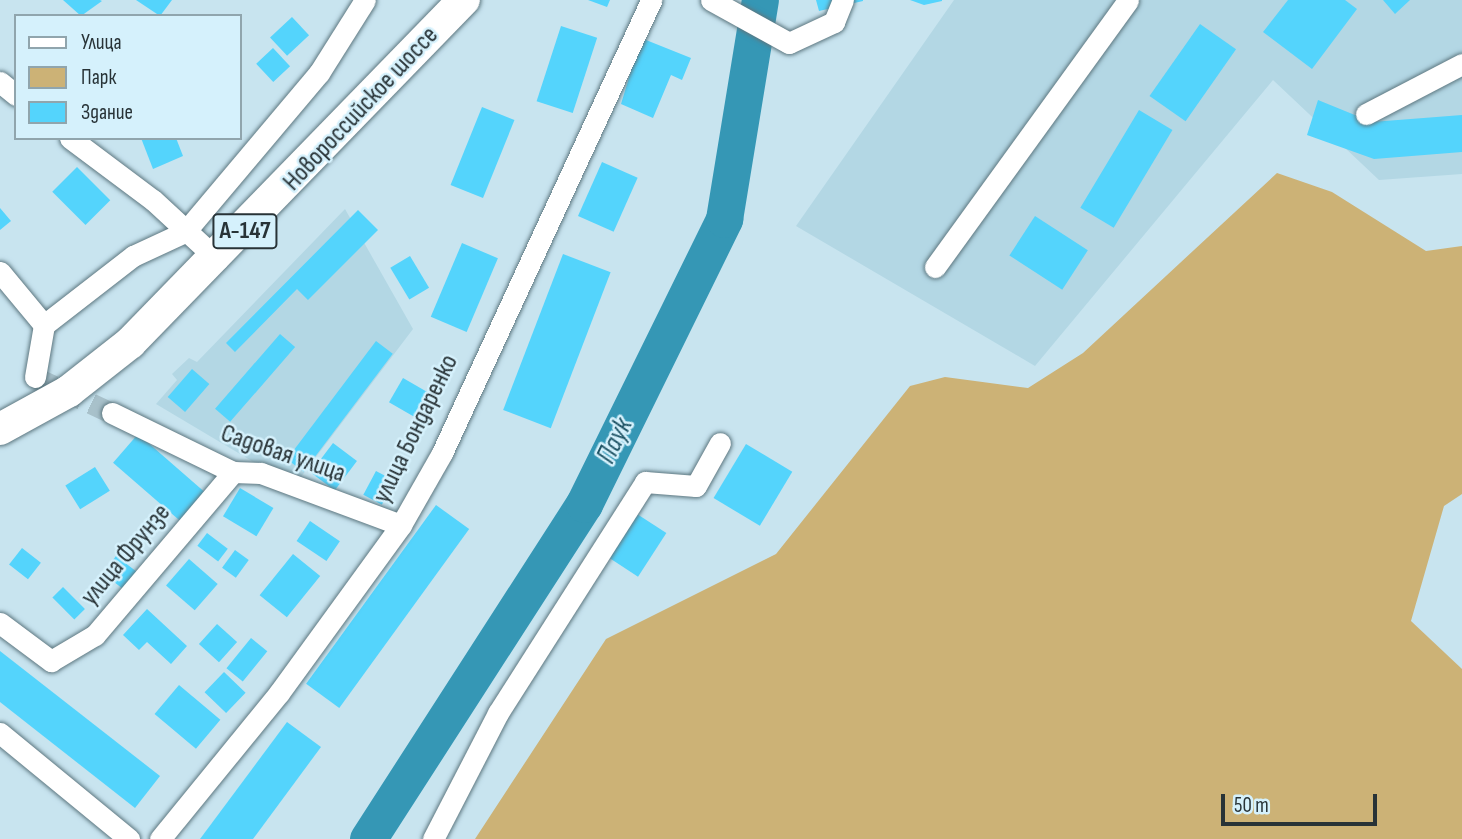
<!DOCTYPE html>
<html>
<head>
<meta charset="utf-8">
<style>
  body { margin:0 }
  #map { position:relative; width:1462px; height:839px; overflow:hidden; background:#c8e4ef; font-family:"Sofia Sans Condensed",sans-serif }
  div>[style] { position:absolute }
  .built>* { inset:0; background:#b3d7e4 }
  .green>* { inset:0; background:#ccb276 }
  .river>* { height:37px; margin:-18.5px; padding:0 18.5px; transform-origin:18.5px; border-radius:18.5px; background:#3597b5 }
  .building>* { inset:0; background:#54d4fc; transform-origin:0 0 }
  .minor-tunnel>* { height:21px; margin-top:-10.5px; transform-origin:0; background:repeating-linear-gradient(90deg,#a8c1ca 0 21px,transparent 0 31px) }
  .roads { filter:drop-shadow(0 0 2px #5d7780) drop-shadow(0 0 2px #5d7780) }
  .minor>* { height:21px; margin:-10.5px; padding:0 10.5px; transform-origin:10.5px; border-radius:10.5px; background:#fff }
  .highway>* { height:32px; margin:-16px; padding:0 16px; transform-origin:16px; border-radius:16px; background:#fff }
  span { translate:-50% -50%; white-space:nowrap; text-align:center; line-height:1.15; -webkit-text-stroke:5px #d5f1fc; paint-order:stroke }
  .shield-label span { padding:2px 5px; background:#d5f1fc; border:2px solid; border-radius:5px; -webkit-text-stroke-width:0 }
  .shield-label { font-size:24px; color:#283337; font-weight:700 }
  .street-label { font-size:26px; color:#283337 }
  .water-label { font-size:28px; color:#1f5465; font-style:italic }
  .legend { position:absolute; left:14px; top:14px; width:228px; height:126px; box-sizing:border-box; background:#d5f1fc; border:2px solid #90a5ad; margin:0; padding:9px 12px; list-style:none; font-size:21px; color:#283337 }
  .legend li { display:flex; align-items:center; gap:14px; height:35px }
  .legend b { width:35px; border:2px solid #90a5ad }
  .scale { position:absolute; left:1221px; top:794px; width:156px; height:32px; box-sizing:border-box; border:4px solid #283337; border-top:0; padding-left:9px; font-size:21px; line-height:24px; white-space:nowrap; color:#283337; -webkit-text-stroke:5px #d5f1fc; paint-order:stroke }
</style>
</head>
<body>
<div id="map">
  <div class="built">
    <i style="clip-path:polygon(954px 0,1462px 0,1462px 174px,1379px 180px,1273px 80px,1035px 366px,796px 226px)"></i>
    <i style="clip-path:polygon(345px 209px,413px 329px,294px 486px,156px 404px,177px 380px,172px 374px,189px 358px,197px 362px)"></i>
  </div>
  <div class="green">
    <i style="clip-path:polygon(1277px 173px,1332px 192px,1426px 251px,1462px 246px,1462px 494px,1444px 506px,1411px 621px,1462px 669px,1462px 839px,475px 839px,606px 639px,776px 554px,910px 386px,945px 377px,1028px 388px,1083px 353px)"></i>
  </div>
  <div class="river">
    <i style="left:368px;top:839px;width:399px;rotate:-57.2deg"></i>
    <i style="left:584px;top:504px;width:318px;rotate:-63.8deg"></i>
    <i style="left:724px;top:219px;width:222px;rotate:-80.7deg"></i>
  </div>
  <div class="building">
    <i style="clip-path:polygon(63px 0,100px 0,102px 1px,81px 16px)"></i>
    <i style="clip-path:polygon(136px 0,172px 0,160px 16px)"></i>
    <i style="clip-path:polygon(588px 0,610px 0,607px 7px)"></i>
    <i style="clip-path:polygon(816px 0,863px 0,863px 1px,819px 11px)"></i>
    <i style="clip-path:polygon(910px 0,942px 0,942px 1px,924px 5px)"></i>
    <i style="clip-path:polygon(1288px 0,1345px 0,1357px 9px,1312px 69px,1263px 32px)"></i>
    <i style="clip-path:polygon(1383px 0,1410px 0,1395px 14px)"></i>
    <i style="left:292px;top:17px;width:25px;height:30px;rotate:47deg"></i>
    <i style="left:1200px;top:24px;width:44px;height:88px;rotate:35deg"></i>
    <i style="left:561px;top:26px;width:38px;height:79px;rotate:18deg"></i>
    <i style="clip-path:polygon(641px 38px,691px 58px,682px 80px,671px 75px,653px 118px,621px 104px)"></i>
    <i style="left:273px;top:48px;width:25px;height:23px;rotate:47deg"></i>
    <i style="clip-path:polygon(1318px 100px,1372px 122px,1462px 115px,1462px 152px,1374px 159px,1307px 135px)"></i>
    <i style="left:482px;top:107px;width:35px;height:84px;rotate:22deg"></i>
    <i style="left:1139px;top:110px;width:39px;height:114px;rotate:31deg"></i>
    <i style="clip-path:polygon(141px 138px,176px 138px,183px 156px,153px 169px)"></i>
    <i style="left:602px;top:162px;width:39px;height:59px;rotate:24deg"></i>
    <i style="left:77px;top:167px;width:47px;height:35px;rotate:45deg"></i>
    <i style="clip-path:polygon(0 208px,11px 221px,0 230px)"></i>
    <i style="clip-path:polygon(358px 210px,378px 230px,308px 300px,297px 289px,235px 352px,226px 343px)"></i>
    <i style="left:1035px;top:216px;width:63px;height:47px;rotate:33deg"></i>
    <i style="left:462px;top:243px;width:39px;height:80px;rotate:23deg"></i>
    <i style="left:563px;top:254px;width:51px;height:167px;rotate:21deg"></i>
    <i style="left:410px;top:256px;width:37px;height:23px;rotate:59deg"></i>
    <i style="left:280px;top:334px;width:20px;height:99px;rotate:41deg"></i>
    <i style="left:376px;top:341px;width:21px;height:148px;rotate:37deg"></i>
    <i style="left:192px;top:369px;width:23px;height:37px;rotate:41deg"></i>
    <i style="left:403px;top:378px;width:32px;height:28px;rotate:30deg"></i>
    <i style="left:138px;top:434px;width:89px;height:38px;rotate:41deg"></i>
    <i style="left:333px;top:443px;width:30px;height:37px;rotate:37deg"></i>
    <i style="left:746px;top:444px;width:54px;height:63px;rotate:31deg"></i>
    <i style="left:95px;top:467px;width:28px;height:35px;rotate:58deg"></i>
    <i style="left:376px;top:471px;width:21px;height:27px;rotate:28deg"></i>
    <i style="left:240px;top:488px;width:39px;height:33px;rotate:31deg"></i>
    <i style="left:436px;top:505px;width:41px;height:221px;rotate:36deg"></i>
    <i style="left:637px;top:514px;width:35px;height:52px;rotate:33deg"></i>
    <i style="left:310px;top:521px;width:36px;height:24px;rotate:34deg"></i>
    <i style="left:207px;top:533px;width:26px;height:16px;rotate:37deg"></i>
    <i style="left:22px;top:548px;width:24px;height:21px;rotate:38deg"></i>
    <i style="left:235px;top:550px;width:17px;height:22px;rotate:36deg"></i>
    <i style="left:293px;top:554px;width:35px;height:53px;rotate:39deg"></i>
    <i style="left:116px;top:556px;width:26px;height:22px;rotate:37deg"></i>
    <i style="left:189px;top:559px;width:38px;height:35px;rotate:41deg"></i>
    <i style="left:63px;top:587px;width:31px;height:15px;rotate:45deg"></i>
    <i style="clip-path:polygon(147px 609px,187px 646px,171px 664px,147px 642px,139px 650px,123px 635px)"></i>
    <i style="left:217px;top:624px;width:27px;height:27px;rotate:42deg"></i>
    <i style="left:251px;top:638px;width:21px;height:39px;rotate:39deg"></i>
    <i style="clip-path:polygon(0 651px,160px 776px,135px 808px,0 702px)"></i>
    <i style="left:224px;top:672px;width:30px;height:28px;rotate:44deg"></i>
    <i style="left:179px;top:685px;width:54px;height:38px;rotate:40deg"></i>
    <i style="clip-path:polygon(287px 722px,321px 747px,253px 839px,200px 839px)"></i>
  </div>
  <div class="minor-tunnel">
    <i style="left:35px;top:377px;width:85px;rotate:25.1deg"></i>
  </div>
  <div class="roads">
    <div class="minor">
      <i style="left:711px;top:0;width:89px;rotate:28.9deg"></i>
      <i style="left:789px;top:43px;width:50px;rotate:-25deg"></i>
      <i style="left:834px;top:22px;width:24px;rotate:-68deg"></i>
      <i style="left:0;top:82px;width:21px;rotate:39deg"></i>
      <i style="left:1366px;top:114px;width:108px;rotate:-27.5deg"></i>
      <i style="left:70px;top:138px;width:104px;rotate:36.8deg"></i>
      <i style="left:153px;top:200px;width:88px;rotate:42.7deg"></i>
      <i style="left:935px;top:267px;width:329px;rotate:-54.1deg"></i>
      <i style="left:0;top:272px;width:69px;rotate:50.3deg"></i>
      <i style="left:44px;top:325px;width:113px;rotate:-37.8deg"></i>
      <i style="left:133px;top:256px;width:57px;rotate:-24.8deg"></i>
      <i style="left:185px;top:232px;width:208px;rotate:-49.9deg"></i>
      <i style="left:319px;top:73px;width:86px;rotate:-57.8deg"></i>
      <i style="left:35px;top:377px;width:53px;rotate:-80.2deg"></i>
      <i style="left:112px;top:413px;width:135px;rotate:26deg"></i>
      <i style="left:233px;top:472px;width:28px;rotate:2deg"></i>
      <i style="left:261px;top:473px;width:149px;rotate:20.4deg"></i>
      <i style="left:0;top:623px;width:64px;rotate:36.7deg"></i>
      <i style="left:51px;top:661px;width:51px;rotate:-30.6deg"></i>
      <i style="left:95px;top:635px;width:214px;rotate:-49.7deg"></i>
      <i style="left:0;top:733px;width:167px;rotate:39.4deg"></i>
      <i style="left:160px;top:839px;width:188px;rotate:-50.8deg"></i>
      <i style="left:279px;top:693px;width:208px;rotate:-54deg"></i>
      <i style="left:401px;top:525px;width:83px;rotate:-60.3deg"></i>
      <i style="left:442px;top:453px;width:499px;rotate:-65.2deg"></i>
      <i style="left:433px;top:839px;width:142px;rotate:-62.7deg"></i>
      <i style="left:498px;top:713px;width:274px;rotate:-57.5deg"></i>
      <i style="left:645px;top:482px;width:51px;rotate:4.5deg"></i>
      <i style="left:696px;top:486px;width:49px;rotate:-60.8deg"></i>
    </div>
    <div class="highway">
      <i style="left:0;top:429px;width:79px;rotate:-28.8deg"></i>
      <i style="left:69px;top:391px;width:78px;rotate:-38.2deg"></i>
      <i style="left:130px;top:343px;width:479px;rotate:-45.8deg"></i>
    </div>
  </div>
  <div class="shield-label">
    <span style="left:245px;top:231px">А-147</span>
  </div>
  <div class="street-label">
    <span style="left:361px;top:109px;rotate:-47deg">Новороссийское шоссе</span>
    <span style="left:416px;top:429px;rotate:-64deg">улица Бондаренко</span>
    <span style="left:283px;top:454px;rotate:19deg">Садовая улица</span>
    <span style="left:126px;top:555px;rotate:-50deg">улица Фрунзе</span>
  </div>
  <div class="water-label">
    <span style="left:615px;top:441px;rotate:-64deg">Паук</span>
  </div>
  <ul class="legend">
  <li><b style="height:9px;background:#fff"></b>Улица</li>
  <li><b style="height:19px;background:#ccb276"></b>Парк</li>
  <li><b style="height:19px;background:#54d4fc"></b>Здание</li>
  </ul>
  <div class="scale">50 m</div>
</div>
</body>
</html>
